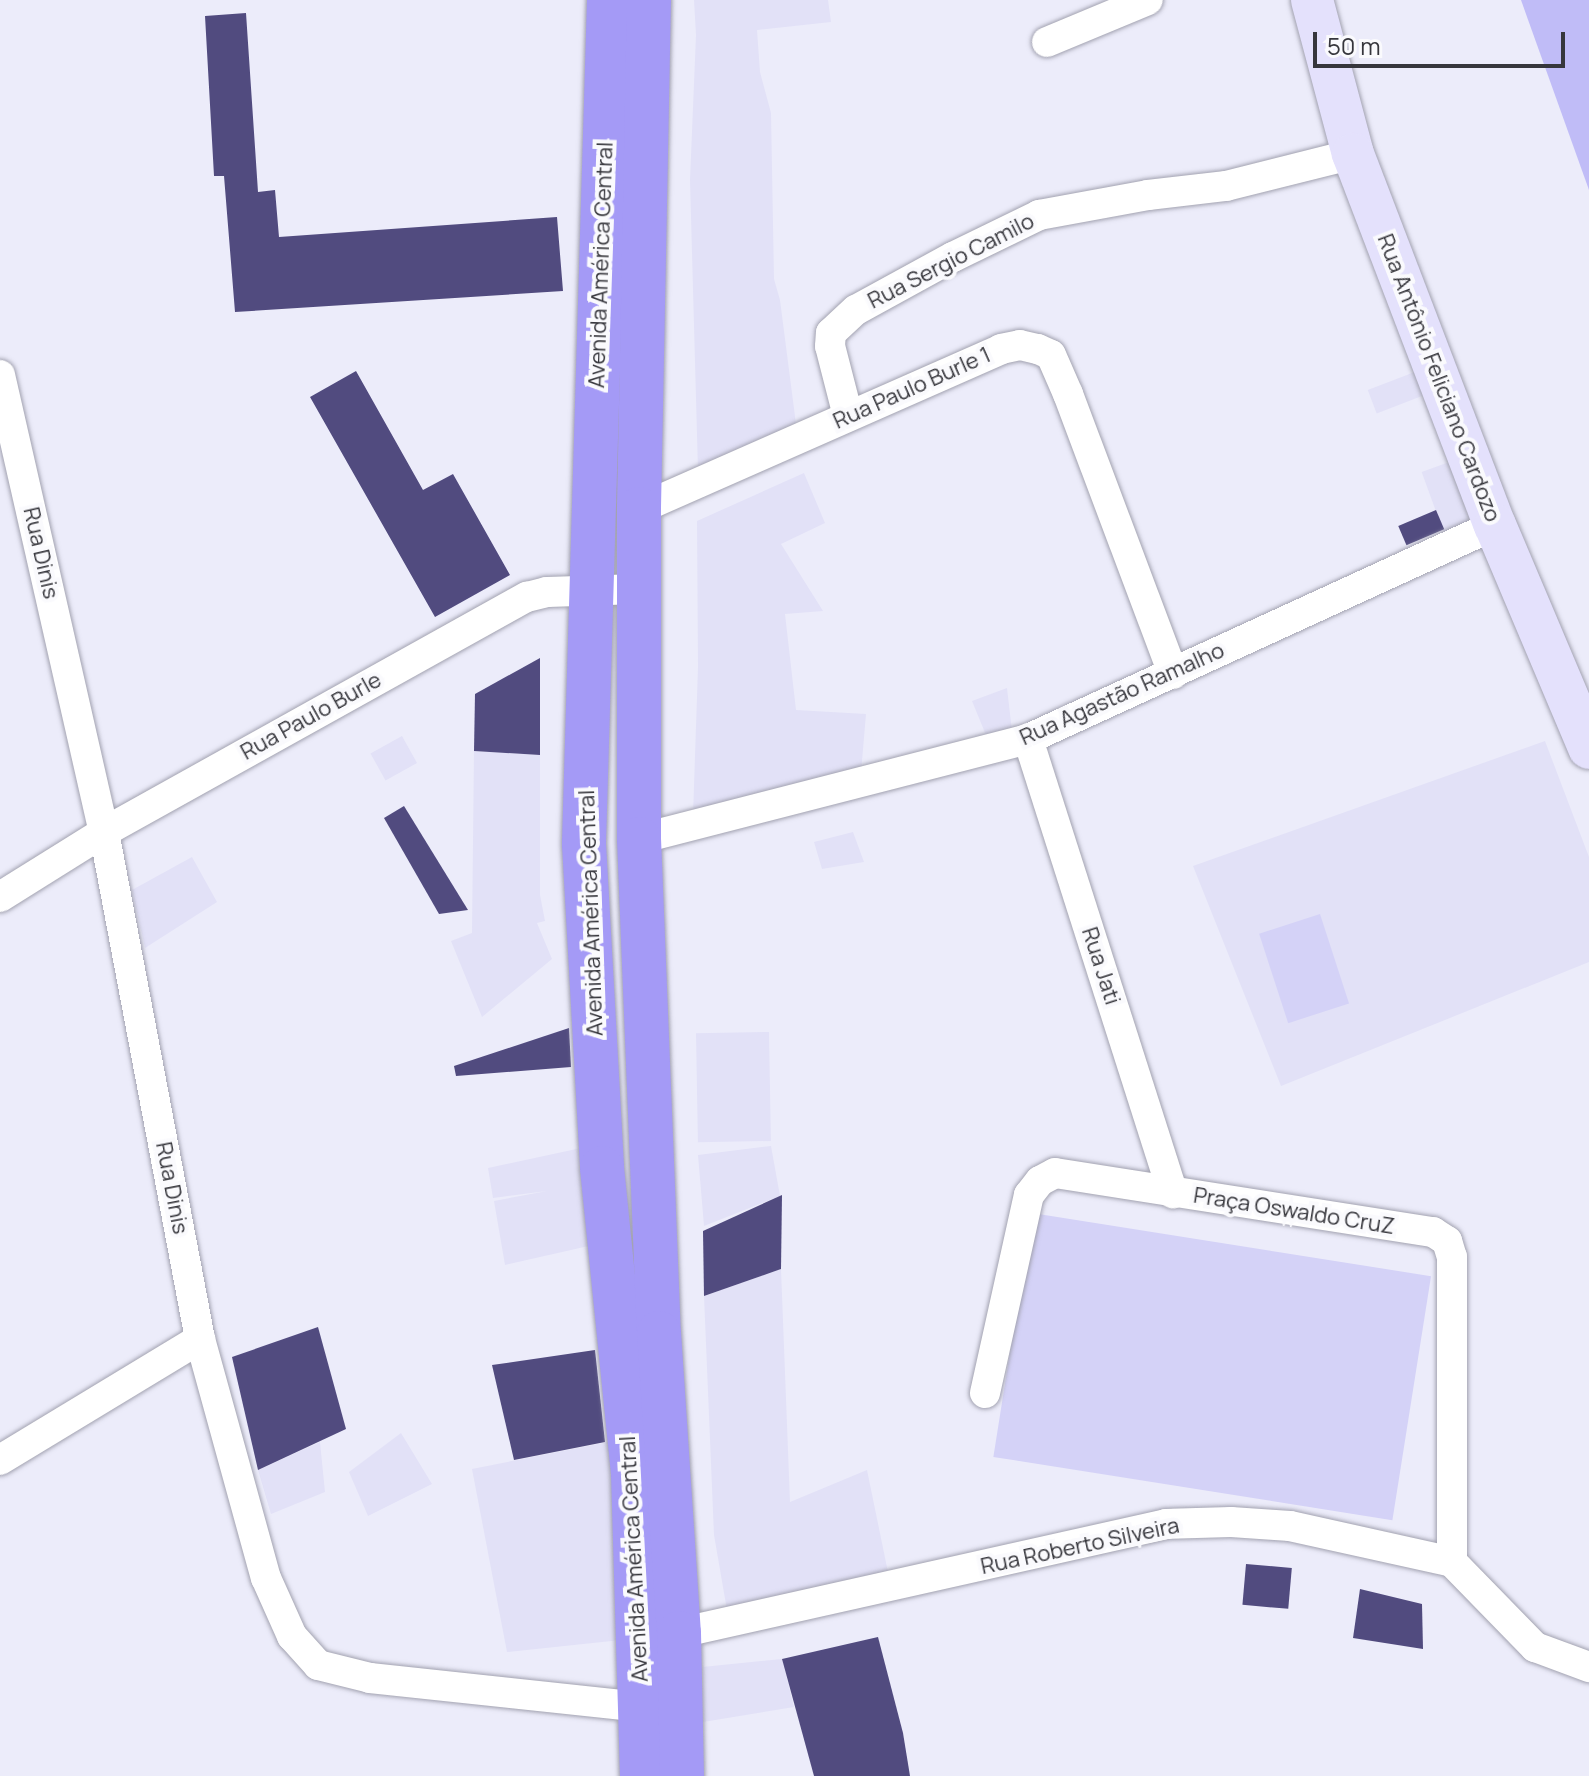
<!DOCTYPE html>
<html>
<head>
<meta charset="utf-8">
<style>
  body { margin:0 }
  #map { position:relative; width:1589px; height:1776px; overflow:hidden; background:#ececfa; font-family:Manrope,sans-serif }
  div>[style] { position:absolute }
  .built>* { inset:0; background:#e2e1f7; transform-origin:0 0 }
  .green>* { inset:0; background:#d4d2f7; transform-origin:0 0 }
  .water>* { inset:0; background:#c0bcf7 }
  .building>* { inset:0; background:#514b7f; transform-origin:0 0 }
  .roads { filter:drop-shadow(0 0 2px #a2a2b0) drop-shadow(0 0 2px #a2a2b0) }
  .street>* { height:30px; margin:-15px; padding:0 15px; transform-origin:15px; border-radius:15px; background:#fff }
  .secondary>* { height:42px; margin:-21px; padding:0 21px; transform-origin:21px; border-radius:21px; background:#e4e1fc }
  .highway>* { height:44px; margin:-22px; padding:0 22px; transform-origin:22px; border-radius:22px; background:#a49af6 }
  span { translate:-50% -50%; white-space:nowrap; text-align:center; line-height:1.15; -webkit-text-stroke:8px #fafafd; paint-order:stroke }
  .street-label { font-size:22px; color:#36363c }
  .scale { position:absolute; left:1313px; top:32px; width:252px; height:36px; box-sizing:border-box; border:4px solid #36363c; border-top:0; padding-left:10px; font-size:24px; line-height:28px; white-space:nowrap; color:#36363c; -webkit-text-stroke:6px #fafafd; paint-order:stroke }
</style>
</head>
<body>
<div id="map">
  <div class="built">
    <i style="clip-path:polygon(694px 0,828px 0,831px 22px,757px 30px,760px 72px,771px 113px,774px 279px,780px 300px,797px 432px,698px 471px,690px 180px,696px 35px)"></i>
    <i style="left:1420px;top:370px;width:25px;height:56px;rotate:69deg"></i>
    <i style="left:1463px;top:457px;width:68px;height:44px;rotate:70deg"></i>
    <i style="clip-path:polygon(804px 473px,825px 523px,781px 544px,823px 611px,785px 614px,796px 710px,866px 714px,861px 773px,693px 816px,698px 667px,697px 521px)"></i>
    <i style="clip-path:polygon(1007px 688px,1012px 731px,988px 740px,972px 701px)"></i>
    <i style="left:402px;top:736px;width:31px;height:36px;rotate:61deg"></i>
    <i style="clip-path:polygon(1545px 741px,1589px 857px,1589px 962px,1281px 1086px,1193px 866px)"></i>
    <i style="clip-path:polygon(474px 751px,540px 755px,540px 895px,545px 921px,537px 923px,552px 959px,482px 1017px,451px 941px,472px 933px)"></i>
    <i style="clip-path:polygon(853px 832px,864px 862px,822px 869px,814px 842px)"></i>
    <i style="clip-path:polygon(192px 857px,217px 902px,145px 948px,132px 890px)"></i>
    <i style="left:769px;top:1032px;width:109px;height:73px;rotate:89deg"></i>
    <i style="clip-path:polygon(771px 1146px,780px 1196px,704px 1226px,698px 1155px)"></i>
    <i style="clip-path:polygon(581px 1148px,593px 1245px,505px 1265px,494px 1201px,547px 1191px,493px 1198px,488px 1168px)"></i>
    <i style="clip-path:polygon(781px 1269px,790px 1502px,867px 1470px,890px 1582px,728px 1616px,714px 1535px,704px 1296px)"></i>
    <i style="clip-path:polygon(401px 1433px,432px 1484px,368px 1516px,349px 1472px)"></i>
    <i style="clip-path:polygon(613px 1441px,621px 1640px,507px 1652px,472px 1469px)"></i>
    <i style="clip-path:polygon(320px 1442px,325px 1492px,271px 1514px,258px 1470px)"></i>
    <i style="clip-path:polygon(782px 1659px,794px 1707px,703px 1722px,702px 1667px)"></i>
  </div>
  <div class="green">
    <i style="left:1320px;top:914px;width:94px;height:64px;rotate:72deg"></i>
    <i style="left:1032px;top:1213px;width:404px;height:247px;rotate:9deg"></i>
  </div>
  <div class="water">
    <i style="clip-path:polygon(1521px 0,1589px 0,1589px 190px)"></i>
  </div>
  <div class="building">
    <i style="clip-path:polygon(246px 13px,258px 192px,275px 190px,279px 237px,557px 217px,563px 291px,235px 312px,224px 176px,214px 176px,205px 16px)"></i>
    <i style="clip-path:polygon(356px 371px,423px 490px,453px 474px,510px 575px,435px 617px,310px 397px)"></i>
    <i style="left:1436px;top:510px;width:21px;height:41px;rotate:67deg"></i>
    <i style="clip-path:polygon(540px 658px,540px 755px,474px 751px,475px 694px)"></i>
    <i style="clip-path:polygon(404px 806px,468px 910px,439px 914px,384px 818px)"></i>
    <i style="clip-path:polygon(569px 1028px,571px 1067px,456px 1076px,454px 1066px)"></i>
    <i style="clip-path:polygon(782px 1195px,781px 1269px,704px 1296px,703px 1231px)"></i>
    <i style="clip-path:polygon(318px 1327px,346px 1429px,258px 1470px,232px 1357px)"></i>
    <i style="clip-path:polygon(595px 1350px,605px 1442px,514px 1460px,492px 1365px)"></i>
    <i style="left:1246px;top:1564px;width:46px;height:41px;rotate:5deg"></i>
    <i style="clip-path:polygon(1360px 1589px,1422px 1604px,1423px 1649px,1353px 1638px)"></i>
    <i style="clip-path:polygon(878px 1637px,903px 1733px,910px 1776px,814px 1776px,782px 1659px)"></i>
  </div>
  <div class="roads">
    <div class="street">
      <i style="left:1047px;top:42px;width:109px;rotate:-22.6deg"></i>
      <i style="left:0;top:375px;width:469px;rotate:77.2deg"></i>
      <i style="left:104px;top:832px;width:516px;rotate:79.28deg"></i>
      <i style="left:200px;top:1339px;width:248px;rotate:74.6deg"></i>
      <i style="left:266px;top:1578px;width:64px;rotate:65.9deg"></i>
      <i style="left:292px;top:1636px;width:39px;rotate:48deg"></i>
      <i style="left:318px;top:1665px;width:54px;rotate:14deg"></i>
      <i style="left:370px;top:1678px;width:274px;rotate:6.1deg"></i>
      <i style="left:848px;top:416px;width:72px;rotate:-104.4deg"></i>
      <i style="left:830px;top:346px;width:13px;rotate:-86deg"></i>
      <i style="left:831px;top:333px;width:34px;rotate:-43deg"></i>
      <i style="left:856px;top:310px;width:111px;rotate:-28.7deg"></i>
      <i style="left:953px;top:257px;width:96px;rotate:-26deg"></i>
      <i style="left:1039px;top:215px;width:111px;rotate:-10.4deg"></i>
      <i style="left:1148px;top:195px;width:79px;rotate:-6.6deg"></i>
      <i style="left:1226px;top:186px;width:131px;rotate:-14.1deg"></i>
      <i style="left:639px;top:509px;width:396px;rotate:-23.8deg"></i>
      <i style="left:1001px;top:349px;width:19px;rotate:-12deg"></i>
      <i style="left:1020px;top:345px;width:18px;rotate:13deg"></i>
      <i style="left:1038px;top:349px;width:14px;rotate:25deg"></i>
      <i style="left:1051px;top:355px;width:43px;rotate:66.4deg"></i>
      <i style="left:1068px;top:394px;width:299px;rotate:69.4deg"></i>
      <i style="left:1028px;top:739px;width:477px;rotate:72.3deg"></i>
      <i style="left:639px;top:839px;width:402px;rotate:-14.4deg"></i>
      <i style="left:1028px;top:739px;width:514px;rotate:-24.62deg"></i>
      <i style="left:0;top:897px;width:123px;rotate:-32deg"></i>
      <i style="left:104px;top:832px;width:484px;rotate:-29.1deg"></i>
      <i style="left:527px;top:597px;width:21px;rotate:-14deg"></i>
      <i style="left:547px;top:592px;width:92px;rotate:-1.9deg"></i>
      <i style="left:985px;top:1393px;width:203px;rotate:-77.5deg"></i>
      <i style="left:1029px;top:1195px;width:18px;rotate:-52deg"></i>
      <i style="left:1040px;top:1181px;width:17px;rotate:-28deg"></i>
      <i style="left:1055px;top:1173px;width:383px;rotate:8.9deg"></i>
      <i style="left:1433px;top:1232px;width:17px;rotate:33deg"></i>
      <i style="left:1447px;top:1241px;width:17px;rotate:73deg"></i>
      <i style="left:1452px;top:1257px;width:305px;rotate:90deg"></i>
      <i style="left:0;top:1460px;width:234px;rotate:-31.2deg"></i>
      <i style="left:679px;top:1633px;width:499px;rotate:-12.6deg"></i>
      <i style="left:1166px;top:1524px;width:65px;rotate:-1.8deg"></i>
      <i style="left:1231px;top:1522px;width:59px;rotate:3.9deg"></i>
      <i style="left:1290px;top:1526px;width:166px;rotate:12.5deg"></i>
      <i style="left:1452px;top:1562px;width:119px;rotate:45.7deg"></i>
      <i style="left:1535px;top:1647px;width:58px;rotate:20.3deg"></i>
    </div>
    <div class="secondary">
      <i style="left:1312px;top:0;width:159px;rotate:75.1deg"></i>
      <i style="left:1353px;top:154px;width:397px;rotate:69.1deg"></i>
      <i style="left:1495px;top:525px;width:242px;rotate:67.1deg"></i>
    </div>
    <div class="highway">
      <i style="left:609px;top:0;width:844px;rotate:91.7deg"></i>
      <i style="left:584px;top:844px;width:324px;rotate:86.8deg"></i>
      <i style="left:602px;top:1168px;width:307px;rotate:84.2deg"></i>
      <i style="left:633px;top:1473px;width:303px;rotate:88.3deg"></i>
      <i style="left:649px;top:0;width:509px;rotate:91.13deg"></i>
      <i style="left:639px;top:509px;width:330px;rotate:90deg"></i>
      <i style="left:639px;top:839px;width:494px;rotate:87.7deg"></i>
      <i style="left:659px;top:1333px;width:301px;rotate:86.2deg"></i>
      <i style="left:679px;top:1633px;width:143px;rotate:88.8deg"></i>
    </div>
  </div>
  <div class="street-label">
    <span style="left:951px;top:261px;rotate:-27deg">Rua Sergio Camilo</span>
    <span style="left:601px;top:265px;rotate:-88deg">Avenida América Central</span>
    <span style="left:1439px;top:378px;rotate:69deg">Rua Antônio Feliciano Cardozo</span>
    <span style="left:912px;top:388px;rotate:-24deg">Rua Paulo Burle 1</span>
    <span style="left:41px;top:553px;rotate:77deg">Rua Dinis</span>
    <span style="left:1122px;top:694px;rotate:-24deg">Rua Agastão Ramalho</span>
    <span style="left:311px;top:716px;rotate:-29deg">Rua Paulo Burle</span>
    <span style="left:591px;top:913px;rotate:-92deg">Avenida América Central</span>
    <span style="left:1101px;top:966px;rotate:72deg">Rua Jati</span>
    <span style="left:172px;top:1188px;rotate:79deg">Rua Dinis</span>
    <span style="left:1294px;top:1211px;rotate:9deg">Praça Oswaldo CruZ</span>
    <span style="left:1080px;top:1546px;rotate:-12deg">Rua Roberto Silveira</span>
    <span style="left:634px;top:1559px;rotate:-93deg">Avenida América Central</span>
  </div>
  <div class="scale">50 m</div>
</div>
</body>
</html>
